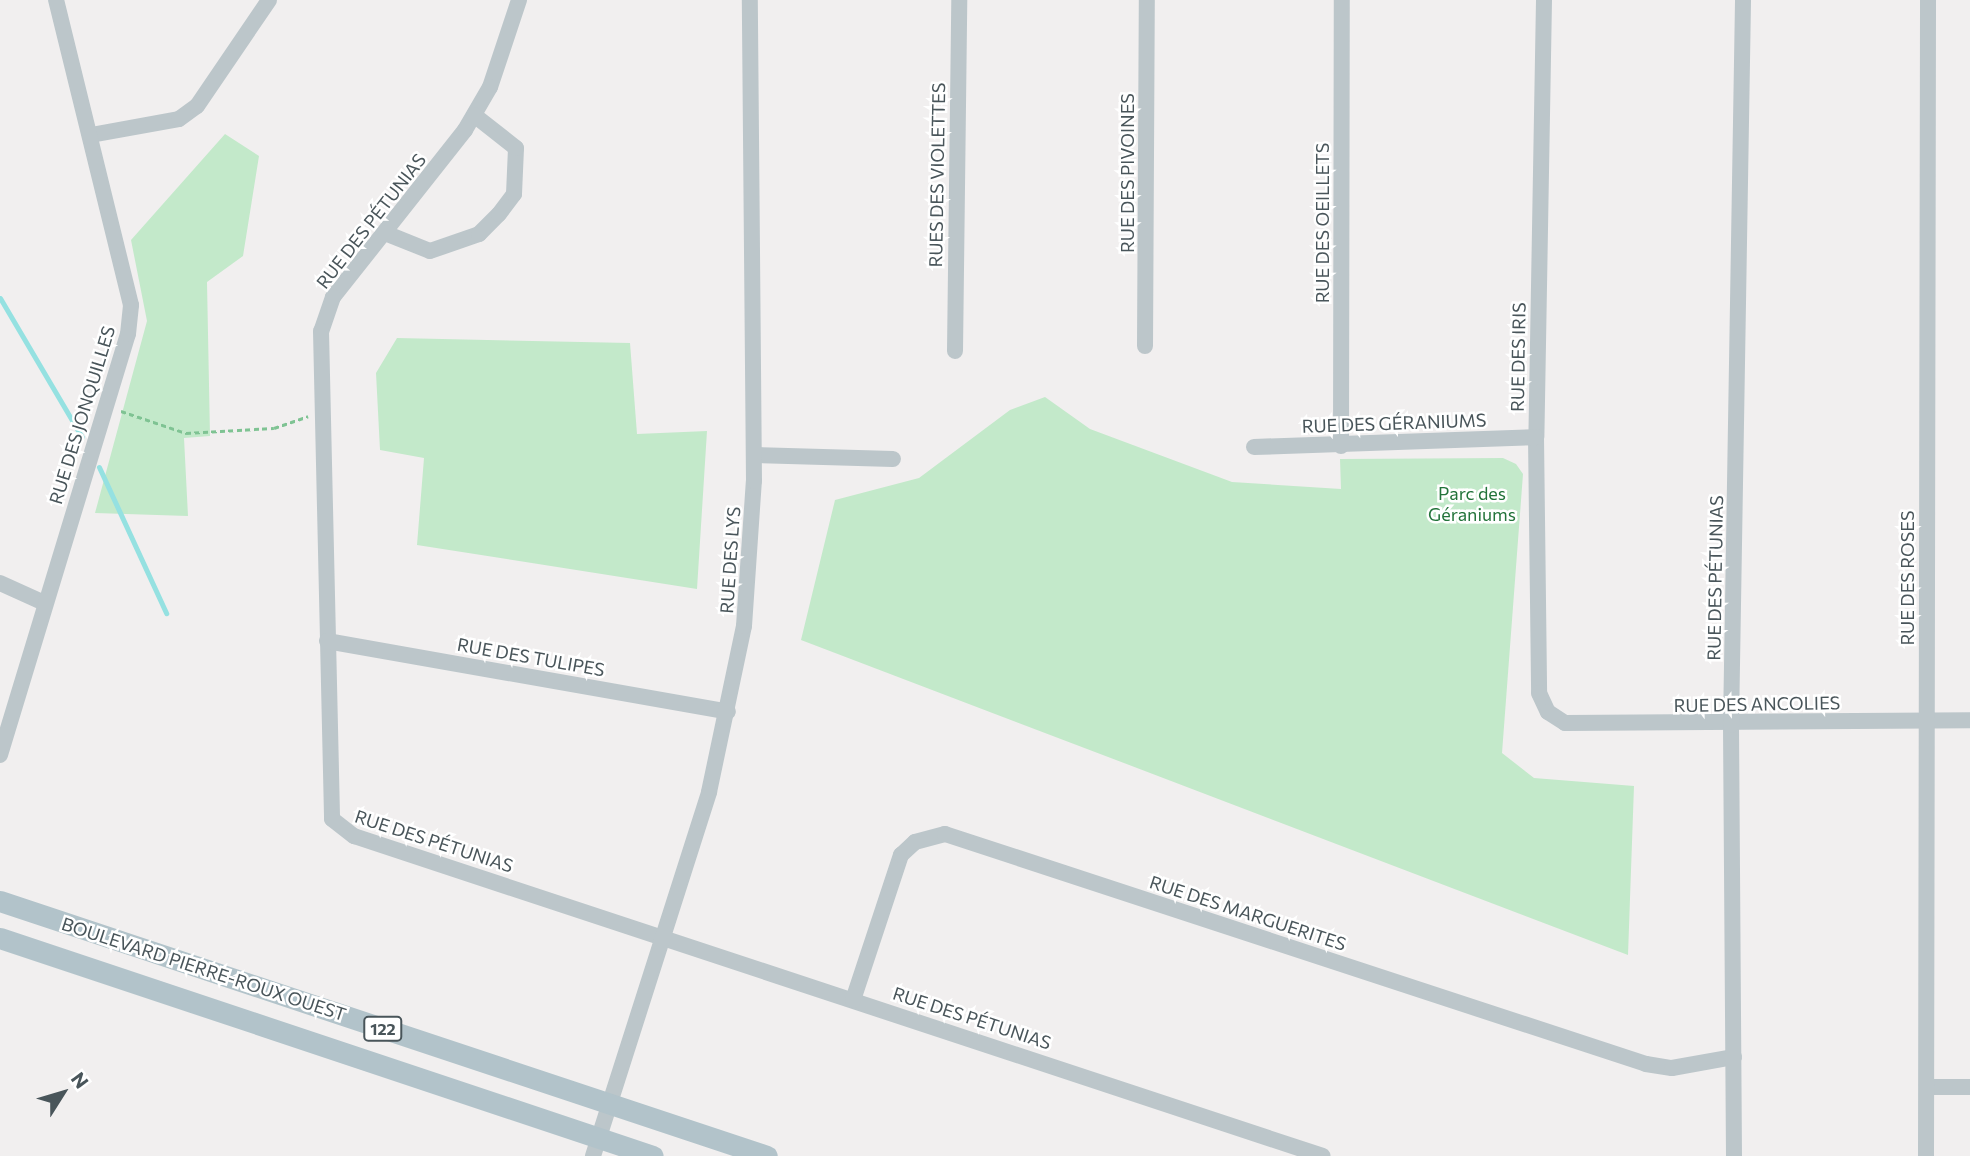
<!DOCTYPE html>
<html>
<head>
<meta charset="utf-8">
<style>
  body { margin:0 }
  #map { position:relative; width:1970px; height:1156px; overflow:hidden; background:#f1efef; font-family:Commissioner,sans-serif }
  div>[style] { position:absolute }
  .green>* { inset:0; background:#c3e9ca }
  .stream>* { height:5px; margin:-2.5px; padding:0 2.5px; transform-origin:2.5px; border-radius:2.5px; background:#95e1e1 }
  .path>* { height:2.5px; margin-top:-1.25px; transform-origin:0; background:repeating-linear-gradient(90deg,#7fc393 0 5px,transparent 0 8.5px) }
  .minor>* { height:16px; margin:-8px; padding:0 8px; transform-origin:8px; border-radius:8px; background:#bcc6ca }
  .major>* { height:21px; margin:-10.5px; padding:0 10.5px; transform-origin:10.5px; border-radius:10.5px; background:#b2c3ca }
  span { translate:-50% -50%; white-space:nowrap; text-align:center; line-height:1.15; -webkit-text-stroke:5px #fff; paint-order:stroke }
  .shield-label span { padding:2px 5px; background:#fff; border:2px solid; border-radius:5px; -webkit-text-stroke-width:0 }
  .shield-label { font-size:16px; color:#49555a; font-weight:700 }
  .street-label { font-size:18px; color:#49555a }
  .park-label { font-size:18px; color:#22733a }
  .north { position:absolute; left:28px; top:1058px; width:70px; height:70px; -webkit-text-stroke:5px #fff; paint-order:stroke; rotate:53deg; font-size:19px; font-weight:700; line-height:28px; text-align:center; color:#49555a }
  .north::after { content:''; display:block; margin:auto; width:24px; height:32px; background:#49555a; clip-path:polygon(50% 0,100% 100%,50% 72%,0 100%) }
</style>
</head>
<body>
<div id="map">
  <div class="green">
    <i style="clip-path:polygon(225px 134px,259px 156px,243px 256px,207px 282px,210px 436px,184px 438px,188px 516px,95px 513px,147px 321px,131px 240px)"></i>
    <i style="clip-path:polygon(397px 338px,630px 343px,637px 434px,707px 431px,697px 589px,417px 545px,424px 458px,380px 450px,376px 373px)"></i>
    <i style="clip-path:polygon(1045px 397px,1090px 429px,1232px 482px,1341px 489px,1340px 459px,1503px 458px,1516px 464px,1523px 474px,1502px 753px,1534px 778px,1634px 786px,1628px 955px,801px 640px,835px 500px,919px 478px,1010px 410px)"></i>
  </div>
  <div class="stream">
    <i style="left:0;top:298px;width:161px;rotate:59.5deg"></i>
    <i style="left:99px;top:467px;width:161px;rotate:65.3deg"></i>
  </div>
  <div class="path">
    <i style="left:121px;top:411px;width:69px;rotate:18.7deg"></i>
    <i style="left:186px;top:433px;width:88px;rotate:-3.3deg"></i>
    <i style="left:274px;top:428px;width:36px;rotate:-19deg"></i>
  </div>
  <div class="minor">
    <i style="left:519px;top:0;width:92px;rotate:108.4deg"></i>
    <i style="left:490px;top:87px;width:50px;rotate:120.2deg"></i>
    <i style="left:465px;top:130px;width:213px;rotate:128.3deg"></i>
    <i style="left:333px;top:297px;width:36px;rotate:109deg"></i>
    <i style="left:321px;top:331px;width:488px;rotate:88.7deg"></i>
    <i style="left:332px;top:819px;width:28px;rotate:38deg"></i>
    <i style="left:354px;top:836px;width:1020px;rotate:18.28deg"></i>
    <i style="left:1544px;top:0;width:437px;rotate:91deg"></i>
    <i style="left:1536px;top:437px;width:256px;rotate:89.3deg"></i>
    <i style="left:1539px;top:693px;width:21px;rotate:65deg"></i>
    <i style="left:1548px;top:712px;width:20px;rotate:33deg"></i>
    <i style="left:1565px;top:723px;width:405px;rotate:-0.4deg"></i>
    <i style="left:91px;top:135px;width:89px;rotate:-10.3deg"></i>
    <i style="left:179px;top:119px;width:22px;rotate:-36deg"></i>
    <i style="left:197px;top:106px;width:128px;rotate:-55.8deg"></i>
    <i style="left:385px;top:233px;width:48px;rotate:21.8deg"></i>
    <i style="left:430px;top:251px;width:52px;rotate:-19.1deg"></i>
    <i style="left:479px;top:234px;width:28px;rotate:-45deg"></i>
    <i style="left:499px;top:214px;width:25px;rotate:-53deg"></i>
    <i style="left:514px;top:194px;width:46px;rotate:-87.5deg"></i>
    <i style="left:516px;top:148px;width:53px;rotate:-141.8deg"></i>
    <i style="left:1145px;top:346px;width:346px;rotate:-89.7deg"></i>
    <i style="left:955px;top:351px;width:351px;rotate:-89.3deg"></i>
    <i style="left:1341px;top:446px;width:446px;rotate:-89.9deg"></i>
    <i style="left:1254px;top:447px;width:282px;rotate:-2deg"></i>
    <i style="left:754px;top:455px;width:139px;rotate:1.6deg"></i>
    <i style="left:0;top:583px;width:48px;rotate:24.4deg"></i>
    <i style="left:327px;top:641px;width:407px;rotate:10deg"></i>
    <i style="left:0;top:755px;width:440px;rotate:-73.1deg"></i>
    <i style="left:128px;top:334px;width:29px;rotate:-84deg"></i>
    <i style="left:131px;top:305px;width:314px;rotate:-103.8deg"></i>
    <i style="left:853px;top:1000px;width:153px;rotate:-71.7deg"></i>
    <i style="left:901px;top:855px;width:19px;rotate:-43deg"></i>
    <i style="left:915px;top:842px;width:31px;rotate:-15deg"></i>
    <i style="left:945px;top:834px;width:738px;rotate:18.16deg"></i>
    <i style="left:1646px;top:1064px;width:26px;rotate:9deg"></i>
    <i style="left:1672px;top:1068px;width:63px;rotate:-10.1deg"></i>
    <i style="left:1928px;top:1087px;width:42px"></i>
    <i style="left:593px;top:1156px;width:382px;rotate:-72.3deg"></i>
    <i style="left:709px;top:792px;width:170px;rotate:-78.1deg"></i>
    <i style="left:744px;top:626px;width:145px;rotate:-86.1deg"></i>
    <i style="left:754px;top:481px;width:481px;rotate:-90.5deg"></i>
    <i style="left:1734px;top:1156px;width:431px;rotate:-90.4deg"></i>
    <i style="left:1731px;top:725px;width:725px;rotate:-89.05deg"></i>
    <i style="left:1926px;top:1156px;width:1156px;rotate:-89.9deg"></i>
  </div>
  <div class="major">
    <i style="left:0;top:901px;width:808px;rotate:18.39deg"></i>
    <i style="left:0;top:938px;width:688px;rotate:18.46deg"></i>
  </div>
  <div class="shield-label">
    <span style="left:383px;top:1029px">122</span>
  </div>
  <div class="street-label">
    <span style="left:1127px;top:173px;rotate:-90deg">RUE DES PIVOINES</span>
    <span style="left:937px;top:175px;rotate:-89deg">RUES DES VIOLETTES</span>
    <span style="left:371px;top:221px;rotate:-52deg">RUE DES PÉTUNIAS</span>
    <span style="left:1322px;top:223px;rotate:-90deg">RUE DES OEILLETS</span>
    <span style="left:1518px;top:357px;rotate:-89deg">RUE DES IRIS</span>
    <span style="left:82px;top:415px;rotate:-73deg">RUE DES JONQUILLES</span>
    <span style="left:1394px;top:423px;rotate:-2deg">RUE DES GÉRANIUMS</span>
    <span style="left:730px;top:560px;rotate:-86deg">RUE DES LYS</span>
    <span style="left:1715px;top:578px;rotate:-89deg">RUE DES PÉTUNIAS</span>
    <span style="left:1907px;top:578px;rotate:-90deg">RUE DES ROSES</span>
    <span style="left:531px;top:657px;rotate:10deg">RUE DES TULIPES</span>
    <span style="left:1757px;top:704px;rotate:-1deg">RUE DES ANCOLIES</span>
    <span style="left:434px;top:841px;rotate:18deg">RUE DES PÉTUNIAS</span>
    <span style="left:1248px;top:913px;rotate:18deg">RUE DES MARGUERITES</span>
    <span style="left:204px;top:969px;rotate:18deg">BOULEVARD PIERRE-ROUX OUEST</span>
    <span style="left:972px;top:1018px;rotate:18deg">RUE DES PÉTUNIAS</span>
  </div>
  <div class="park-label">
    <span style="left:1472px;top:504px">Parc des<br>Géraniums</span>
  </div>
  <div class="north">N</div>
</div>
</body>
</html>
